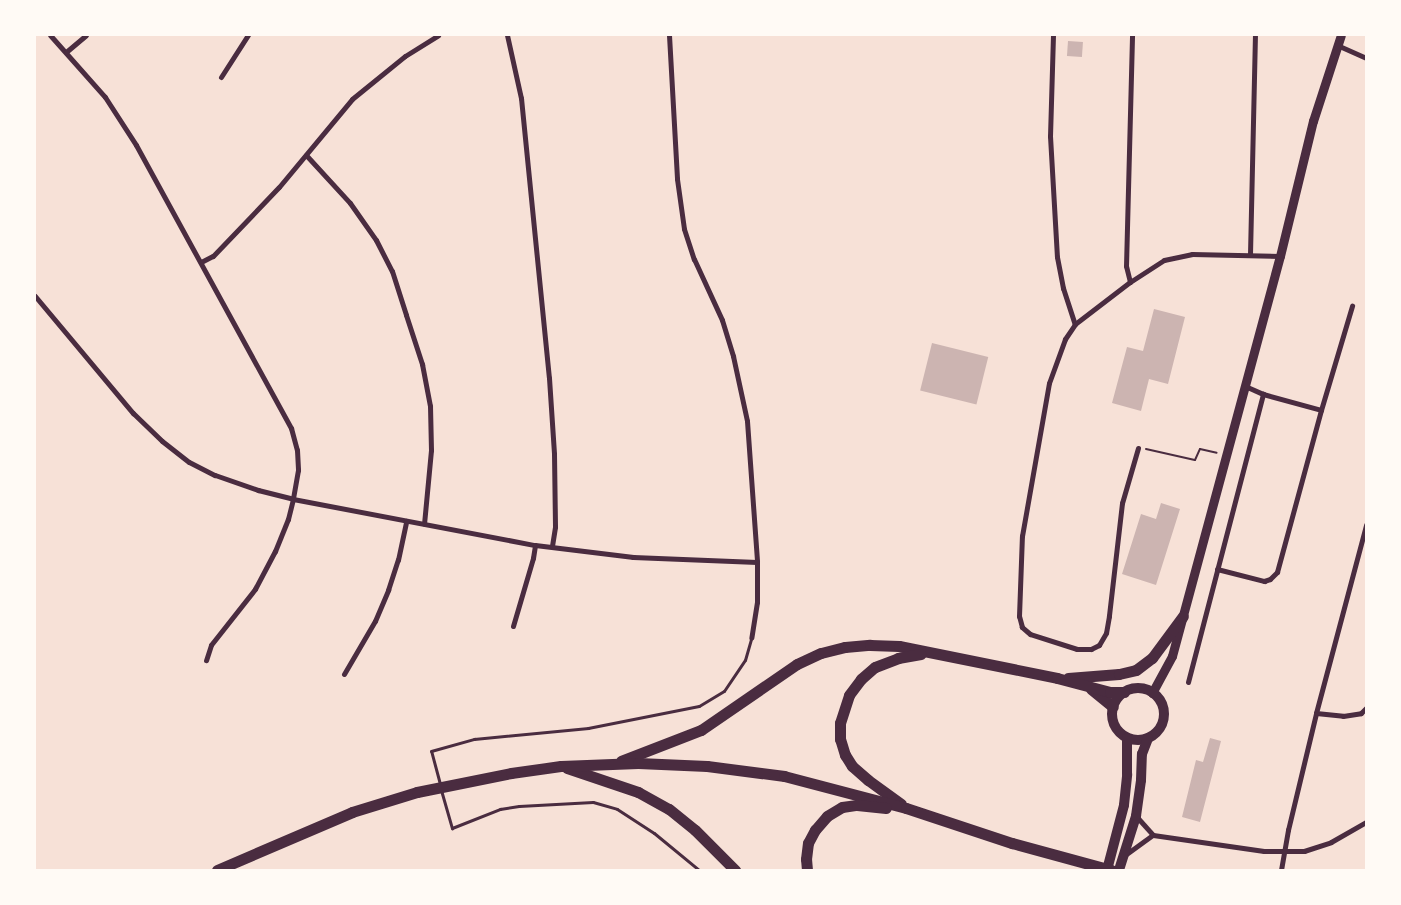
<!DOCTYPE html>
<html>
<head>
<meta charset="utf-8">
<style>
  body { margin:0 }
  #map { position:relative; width:1401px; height:905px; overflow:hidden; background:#f7e1d7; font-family:"Titillium Web",sans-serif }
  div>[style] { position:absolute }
  .building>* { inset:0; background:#ccb4b1; transform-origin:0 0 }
  .path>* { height:2px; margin:-1px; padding:0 1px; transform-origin:1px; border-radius:1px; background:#4a2c40 }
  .service>* { height:3px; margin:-1.5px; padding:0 1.5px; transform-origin:1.5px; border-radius:1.5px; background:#4a2c40 }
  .minor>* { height:5px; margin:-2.5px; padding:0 2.5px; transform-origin:2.5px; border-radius:2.5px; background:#4a2c40 }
  .secondary>* { height:9px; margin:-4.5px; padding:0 4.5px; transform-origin:4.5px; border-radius:4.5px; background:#4a2c40 }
  .primary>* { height:10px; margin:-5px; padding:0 5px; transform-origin:5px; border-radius:5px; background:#4a2c40 }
  .primary>.ring { margin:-5px; padding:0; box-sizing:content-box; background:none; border:10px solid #4a2c40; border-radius:50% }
  .trunk>* { height:11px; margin:-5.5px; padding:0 5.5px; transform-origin:5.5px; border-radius:5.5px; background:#4a2c40 }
  span { translate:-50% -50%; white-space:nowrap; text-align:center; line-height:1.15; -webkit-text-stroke:4px #fffaf5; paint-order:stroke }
  .frame { position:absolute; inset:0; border:36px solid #fffaf5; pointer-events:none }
</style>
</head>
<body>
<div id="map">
  <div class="building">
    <i style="left:1068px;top:41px;width:15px;height:15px;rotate:4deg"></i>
    <i style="clip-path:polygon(1154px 309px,1185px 317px,1168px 384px,1149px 379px,1141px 411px,1112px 403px,1127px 347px,1143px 351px)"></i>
    <i style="left:932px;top:343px;width:58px;height:49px;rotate:14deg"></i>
    <i style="clip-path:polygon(1161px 503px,1180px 509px,1156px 585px,1122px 574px,1141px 514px,1156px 519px)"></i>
    <i style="clip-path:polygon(1210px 738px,1221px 741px,1200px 822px,1182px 817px,1196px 760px,1203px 762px)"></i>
  </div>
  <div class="path">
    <i style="left:1146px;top:449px;width:50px;rotate:12.7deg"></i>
    <i style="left:1195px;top:460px;width:12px;rotate:-66deg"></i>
    <i style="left:1200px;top:449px;width:17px;rotate:13deg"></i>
  </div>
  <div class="service">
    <i style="left:440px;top:784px;width:34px;rotate:-105deg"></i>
    <i style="left:431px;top:751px;width:45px;rotate:-15.6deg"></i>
    <i style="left:474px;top:739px;width:115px;rotate:-5.5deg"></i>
    <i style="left:588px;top:728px;width:113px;rotate:-11.2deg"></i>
    <i style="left:699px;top:706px;width:29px;rotate:-31deg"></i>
    <i style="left:724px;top:691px;width:37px;rotate:-56deg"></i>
    <i style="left:745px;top:660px;width:22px;rotate:-74deg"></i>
    <i style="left:441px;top:790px;width:40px;rotate:74deg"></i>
    <i style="left:452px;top:828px;width:52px;rotate:-21.6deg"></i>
    <i style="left:500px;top:809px;width:19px;rotate:-9deg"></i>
    <i style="left:519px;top:806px;width:74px;rotate:-3.1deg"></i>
    <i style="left:593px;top:802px;width:25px;rotate:16deg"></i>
    <i style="left:617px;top:809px;width:44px;rotate:33deg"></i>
    <i style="left:654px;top:833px;width:58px;rotate:39.4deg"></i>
  </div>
  <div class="minor">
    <i style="left:50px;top:35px;width:83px;rotate:48.4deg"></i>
    <i style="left:105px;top:97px;width:57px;rotate:57.1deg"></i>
    <i style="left:136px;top:145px;width:323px;rotate:61.3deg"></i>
    <i style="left:291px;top:428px;width:23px;rotate:75deg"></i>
    <i style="left:297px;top:450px;width:20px;rotate:87deg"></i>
    <i style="left:298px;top:470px;width:29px;rotate:100deg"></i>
    <i style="left:293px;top:499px;width:21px;rotate:104deg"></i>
    <i style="left:288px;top:519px;width:35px;rotate:112deg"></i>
    <i style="left:275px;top:551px;width:43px;rotate:117.8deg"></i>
    <i style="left:255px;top:589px;width:71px;rotate:128.2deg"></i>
    <i style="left:211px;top:645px;width:16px;rotate:108deg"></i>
    <i style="left:507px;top:35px;width:65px;rotate:77.5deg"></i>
    <i style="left:521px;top:98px;width:281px;rotate:84.3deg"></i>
    <i style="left:549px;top:378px;width:76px;rotate:86.2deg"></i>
    <i style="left:554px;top:454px;width:73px;rotate:89.2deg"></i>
    <i style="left:555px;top:527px;width:20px;rotate:99deg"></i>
    <i style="left:669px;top:35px;width:144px;rotate:86.8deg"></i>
    <i style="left:677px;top:179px;width:50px;rotate:82deg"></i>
    <i style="left:684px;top:229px;width:32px;rotate:72deg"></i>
    <i style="left:694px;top:259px;width:67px;rotate:65.3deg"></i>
    <i style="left:722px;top:320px;width:38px;rotate:73deg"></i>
    <i style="left:733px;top:356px;width:66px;rotate:77.8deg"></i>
    <i style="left:747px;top:421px;width:141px;rotate:85.9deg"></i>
    <i style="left:757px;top:562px;width:40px;rotate:90deg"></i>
    <i style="left:757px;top:602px;width:36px;rotate:99deg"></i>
    <i style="left:1053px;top:35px;width:101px;rotate:91.7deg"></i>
    <i style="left:1050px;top:136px;width:121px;rotate:86.7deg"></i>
    <i style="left:1057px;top:257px;width:32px;rotate:79deg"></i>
    <i style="left:1063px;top:288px;width:38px;rotate:72deg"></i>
    <i style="left:1337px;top:45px;width:32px;rotate:24deg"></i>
    <i style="left:66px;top:52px;width:26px;rotate:-40deg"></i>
    <i style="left:221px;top:77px;width:50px;rotate:-57.3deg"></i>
    <i style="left:306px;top:155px;width:65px;rotate:47.5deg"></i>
    <i style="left:350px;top:203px;width:45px;rotate:54.9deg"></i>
    <i style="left:376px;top:240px;width:35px;rotate:63deg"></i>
    <i style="left:392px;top:271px;width:46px;rotate:72.3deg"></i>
    <i style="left:406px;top:315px;width:52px;rotate:71.9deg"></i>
    <i style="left:422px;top:364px;width:43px;rotate:79.2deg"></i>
    <i style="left:430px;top:406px;width:44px;rotate:88.7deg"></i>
    <i style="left:431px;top:450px;width:74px;rotate:95.4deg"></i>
    <i style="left:1250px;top:254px;width:219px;rotate:-88.7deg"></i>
    <i style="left:201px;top:262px;width:13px;rotate:-27deg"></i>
    <i style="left:213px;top:256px;width:95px;rotate:-46.3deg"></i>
    <i style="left:279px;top:187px;width:114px;rotate:-50.3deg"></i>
    <i style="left:352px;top:99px;width:68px;rotate:-39.1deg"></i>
    <i style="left:405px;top:56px;width:39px;rotate:-32deg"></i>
    <i style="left:1130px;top:282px;width:16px;rotate:-104deg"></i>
    <i style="left:1126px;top:266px;width:231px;rotate:-88.5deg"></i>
    <i style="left:35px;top:296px;width:153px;rotate:50.1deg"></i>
    <i style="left:133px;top:413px;width:40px;rotate:44deg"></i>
    <i style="left:162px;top:441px;width:34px;rotate:38deg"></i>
    <i style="left:189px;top:462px;width:29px;rotate:27deg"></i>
    <i style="left:215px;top:475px;width:46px;rotate:19.2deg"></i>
    <i style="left:258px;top:490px;width:36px;rotate:14deg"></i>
    <i style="left:293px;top:499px;width:246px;rotate:10.8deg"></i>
    <i style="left:535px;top:545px;width:99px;rotate:7deg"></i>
    <i style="left:633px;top:557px;width:124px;rotate:2.3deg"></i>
    <i style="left:1245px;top:386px;width:20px;rotate:24deg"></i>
    <i style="left:1263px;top:394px;width:60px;rotate:15.4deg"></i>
    <i style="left:1321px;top:410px;width:109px;rotate:-73.4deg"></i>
    <i style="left:1138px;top:448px;width:57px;rotate:106.2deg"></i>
    <i style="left:1122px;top:503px;width:114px;rotate:96.6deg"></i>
    <i style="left:1109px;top:616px;width:17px;rotate:100deg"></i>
    <i style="left:1106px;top:633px;width:14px;rotate:120deg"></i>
    <i style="left:1099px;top:645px;width:9px;rotate:153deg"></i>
    <i style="left:1091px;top:649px;width:14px;rotate:180deg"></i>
    <i style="left:1077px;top:649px;width:49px;rotate:-162.3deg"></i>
    <i style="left:1030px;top:634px;width:11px;rotate:-139deg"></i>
    <i style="left:1022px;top:627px;width:11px;rotate:-105deg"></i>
    <i style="left:1019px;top:616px;width:80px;rotate:-87.9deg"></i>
    <i style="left:1022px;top:536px;width:155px;rotate:-80deg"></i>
    <i style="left:1049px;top:383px;width:47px;rotate:-70deg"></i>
    <i style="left:1065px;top:339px;width:18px;rotate:-56deg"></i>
    <i style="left:1075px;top:324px;width:69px;rotate:-37.4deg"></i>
    <i style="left:1130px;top:282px;width:40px;rotate:-32.9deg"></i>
    <i style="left:1164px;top:260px;width:29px;rotate:-12deg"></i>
    <i style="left:1192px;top:254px;width:88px;rotate:1.3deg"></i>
    <i style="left:1217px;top:569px;width:49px;rotate:14.3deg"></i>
    <i style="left:1264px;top:581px;width:6px;rotate:-18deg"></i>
    <i style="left:1270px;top:579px;width:10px;rotate:-45deg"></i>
    <i style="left:1277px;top:572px;width:168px;rotate:-74.8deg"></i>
    <i style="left:513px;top:626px;width:71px;rotate:-73.6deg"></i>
    <i style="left:533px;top:558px;width:13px;rotate:-81deg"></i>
    <i style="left:344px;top:674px;width:61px;rotate:-59.7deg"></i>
    <i style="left:375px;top:621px;width:34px;rotate:-67deg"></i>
    <i style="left:388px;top:590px;width:32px;rotate:-72deg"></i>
    <i style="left:398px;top:560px;width:40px;rotate:-78deg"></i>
    <i style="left:1188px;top:682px;width:298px;rotate:-75.4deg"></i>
    <i style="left:1316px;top:713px;width:27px;rotate:6deg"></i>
    <i style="left:1343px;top:716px;width:18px;rotate:-9deg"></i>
    <i style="left:1361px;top:713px;width:7px;rotate:-45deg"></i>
    <i style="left:1136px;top:816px;width:25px;rotate:48deg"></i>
    <i style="left:1153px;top:835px;width:112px;rotate:8.2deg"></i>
    <i style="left:1264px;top:851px;width:40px"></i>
    <i style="left:1304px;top:851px;width:28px;rotate:-18deg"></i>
    <i style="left:1331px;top:842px;width:40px;rotate:-29.7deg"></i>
    <i style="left:1125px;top:855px;width:34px;rotate:-36deg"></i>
    <i style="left:1281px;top:870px;width:41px;rotate:-80.1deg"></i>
    <i style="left:1288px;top:830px;width:120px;rotate:-76.5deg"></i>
    <i style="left:1316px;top:713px;width:195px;rotate:-75.1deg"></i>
  </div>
  <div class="secondary">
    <i style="left:1152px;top:693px;width:42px;rotate:-61.6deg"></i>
    <i style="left:1172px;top:656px;width:414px;rotate:-74.9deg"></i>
    <i style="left:1280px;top:256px;width:139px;rotate:-76.3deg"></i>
    <i style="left:1313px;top:121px;width:90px;rotate:-72deg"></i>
  </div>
  <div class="primary">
    <i class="ring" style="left:1112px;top:688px;width:42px;height:42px"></i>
    <i style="left:1107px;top:870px;width:67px;rotate:-75.3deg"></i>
    <i style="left:1124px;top:805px;width:31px;rotate:-84deg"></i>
    <i style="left:1127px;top:774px;width:36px;rotate:-90deg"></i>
    <i style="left:1119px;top:870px;width:57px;rotate:-72.5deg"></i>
    <i style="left:1136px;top:816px;width:36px;rotate:-82deg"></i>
    <i style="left:1141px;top:780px;width:26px;rotate:-88deg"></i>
    <i style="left:1142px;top:754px;width:17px;rotate:-69deg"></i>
  </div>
  <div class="trunk">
    <i style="left:1068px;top:678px;width:51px;rotate:-4.5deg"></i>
    <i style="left:1119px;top:674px;width:17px;rotate:-13deg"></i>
    <i style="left:1136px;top:670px;width:20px;rotate:-37deg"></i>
    <i style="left:1152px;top:658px;width:52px;rotate:-53.6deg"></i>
    <i style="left:1091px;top:689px;width:28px;rotate:39deg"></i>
    <i style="left:621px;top:761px;width:86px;rotate:-21.2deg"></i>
    <i style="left:701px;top:730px;width:116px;rotate:-34.5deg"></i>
    <i style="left:797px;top:664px;width:26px;rotate:-25deg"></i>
    <i style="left:821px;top:653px;width:25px;rotate:-14deg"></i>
    <i style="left:845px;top:647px;width:25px;rotate:-5deg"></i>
    <i style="left:870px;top:645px;width:29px;rotate:2deg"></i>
    <i style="left:899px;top:646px;width:161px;rotate:11.4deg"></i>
    <i style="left:1057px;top:678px;width:55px;rotate:14.8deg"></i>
    <i style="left:1110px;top:692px;width:14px"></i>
    <i style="left:567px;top:768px;width:75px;rotate:18.7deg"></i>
    <i style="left:638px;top:792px;width:35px;rotate:29deg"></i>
    <i style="left:669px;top:809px;width:33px;rotate:39deg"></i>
    <i style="left:695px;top:830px;width:57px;rotate:45deg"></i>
    <i style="left:901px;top:804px;width:41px;rotate:-144deg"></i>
    <i style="left:868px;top:780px;width:21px;rotate:-139deg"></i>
    <i style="left:852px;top:766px;width:13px;rotate:-122deg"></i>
    <i style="left:845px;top:755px;width:17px;rotate:-107deg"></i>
    <i style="left:840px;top:739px;width:16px;rotate:-90deg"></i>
    <i style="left:840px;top:723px;width:29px;rotate:-72deg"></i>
    <i style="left:849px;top:695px;width:20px;rotate:-53deg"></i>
    <i style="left:861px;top:679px;width:18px;rotate:-41deg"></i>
    <i style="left:875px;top:667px;width:25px;rotate:-21deg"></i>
    <i style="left:898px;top:658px;width:23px;rotate:-10deg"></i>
    <i style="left:217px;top:870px;width:147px;rotate:-23.2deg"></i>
    <i style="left:352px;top:812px;width:68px;rotate:-17.1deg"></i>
    <i style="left:417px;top:792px;width:96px;rotate:-11.4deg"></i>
    <i style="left:511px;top:773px;width:50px;rotate:-8deg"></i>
    <i style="left:561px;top:766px;width:77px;rotate:-2.2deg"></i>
    <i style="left:638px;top:763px;width:69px;rotate:2.5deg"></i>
    <i style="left:707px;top:766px;width:78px;rotate:7.4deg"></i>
    <i style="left:784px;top:776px;width:126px;rotate:14.7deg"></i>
    <i style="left:906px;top:808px;width:112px;rotate:18.3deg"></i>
    <i style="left:1012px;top:843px;width:103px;rotate:15.3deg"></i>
    <i style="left:807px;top:870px;width:11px;rotate:-95deg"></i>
    <i style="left:806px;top:859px;width:16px;rotate:-83deg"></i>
    <i style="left:808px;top:843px;width:15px;rotate:-62deg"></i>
    <i style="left:815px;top:830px;width:18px;rotate:-49deg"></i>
    <i style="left:827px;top:816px;width:17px;rotate:-31deg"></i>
    <i style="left:842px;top:807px;width:15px;rotate:-8deg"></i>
    <i style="left:857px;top:805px;width:29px;rotate:6deg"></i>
  </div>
  <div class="frame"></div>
</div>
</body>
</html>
